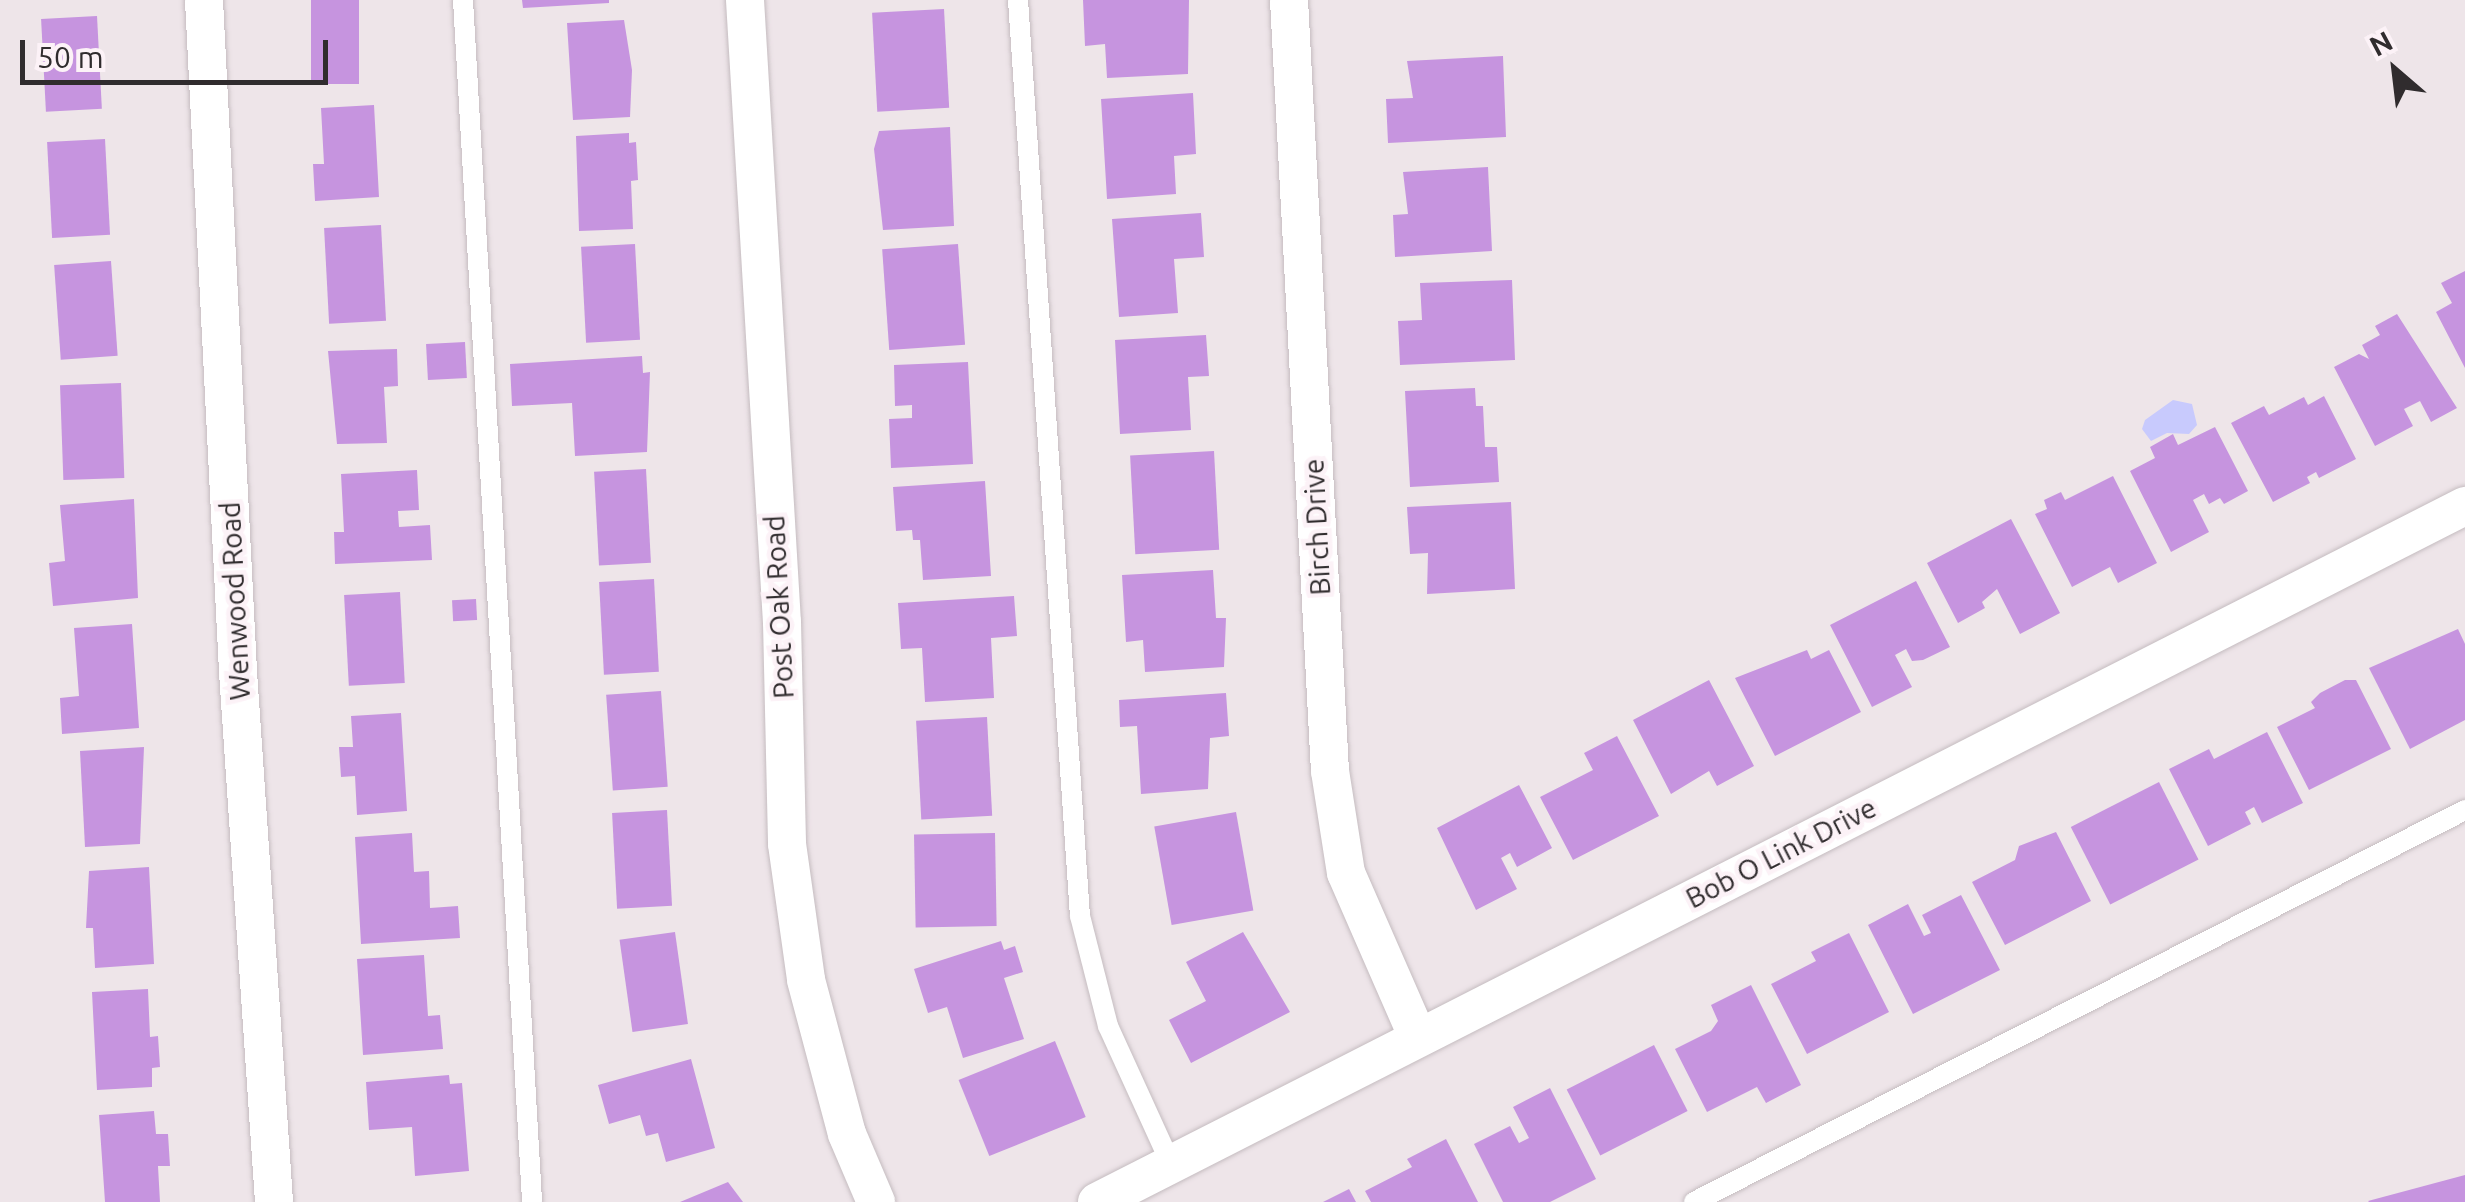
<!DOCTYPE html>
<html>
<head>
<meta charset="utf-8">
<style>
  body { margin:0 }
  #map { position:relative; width:2465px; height:1202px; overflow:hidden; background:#eee5e9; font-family:Ubuntu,sans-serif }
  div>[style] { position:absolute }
  .water>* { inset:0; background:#c8cafd }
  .building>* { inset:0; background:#c694df; transform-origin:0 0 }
  .roads { filter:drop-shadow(0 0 2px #c5bcc0) drop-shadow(0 0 2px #c5bcc0) }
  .service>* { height:20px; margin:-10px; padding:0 10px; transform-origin:10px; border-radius:10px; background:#fff }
  .minor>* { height:38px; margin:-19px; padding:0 19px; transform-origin:19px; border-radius:19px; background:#fff }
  span { translate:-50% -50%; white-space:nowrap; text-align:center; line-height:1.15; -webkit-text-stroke:9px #fcf2f7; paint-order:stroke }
  .street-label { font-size:28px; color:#302c2e }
  .north { position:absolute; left:2345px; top:20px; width:100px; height:100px; -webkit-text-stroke:8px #fcf2f7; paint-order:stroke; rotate:332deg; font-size:28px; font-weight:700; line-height:40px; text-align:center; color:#302c2e }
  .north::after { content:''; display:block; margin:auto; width:35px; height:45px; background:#302c2e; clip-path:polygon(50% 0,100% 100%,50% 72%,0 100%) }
  .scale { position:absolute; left:20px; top:40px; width:308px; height:45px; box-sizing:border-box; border:5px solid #302c2e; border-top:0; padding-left:12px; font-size:30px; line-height:35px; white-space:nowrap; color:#302c2e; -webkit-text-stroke:8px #fcf2f7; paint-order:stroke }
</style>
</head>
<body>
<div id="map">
  <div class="water">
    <i style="clip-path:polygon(2173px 400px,2192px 404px,2197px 425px,2189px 434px,2167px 433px,2151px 441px,2142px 429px,2145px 420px)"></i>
  </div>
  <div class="building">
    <i style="left:311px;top:0;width:48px;height:84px"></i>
    <i style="clip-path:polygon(522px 0,609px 0,609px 3px,523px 8px)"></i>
    <i style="clip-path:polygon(1083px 0,1189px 0,1188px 74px,1107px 78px,1105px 44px,1085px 46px)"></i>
    <i style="left:944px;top:9px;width:99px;height:72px;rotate:87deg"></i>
    <i style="left:97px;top:16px;width:93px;height:56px;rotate:87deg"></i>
    <i style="clip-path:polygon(624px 20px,632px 70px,630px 117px,573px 120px,567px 23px)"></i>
    <i style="clip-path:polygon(1503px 56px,1506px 137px,1388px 143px,1386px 99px,1413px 98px,1407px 61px)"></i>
    <i style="clip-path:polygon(1193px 93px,1196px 154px,1174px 156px,1176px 194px,1107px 199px,1101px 99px)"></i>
    <i style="clip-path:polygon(374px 105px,379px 197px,315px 201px,313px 164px,324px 164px,321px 108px)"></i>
    <i style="clip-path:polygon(950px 127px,954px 226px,883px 230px,874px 149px,879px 131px)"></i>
    <i style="clip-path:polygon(629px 133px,629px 143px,636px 142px,638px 180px,631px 181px,633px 229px,579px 231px,576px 136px)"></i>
    <i style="left:105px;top:139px;width:96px;height:58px;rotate:87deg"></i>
    <i style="clip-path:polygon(1488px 167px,1492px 251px,1395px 257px,1393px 215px,1408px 214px,1403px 172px)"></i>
    <i style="clip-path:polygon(1201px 213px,1204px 257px,1174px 259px,1178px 313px,1119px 317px,1112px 219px)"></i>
    <i style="left:381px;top:225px;width:96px;height:57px;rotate:87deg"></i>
    <i style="left:635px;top:244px;width:96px;height:54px;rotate:87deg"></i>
    <i style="left:958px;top:244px;width:101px;height:76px;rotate:86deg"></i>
    <i style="left:111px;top:261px;width:95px;height:57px;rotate:86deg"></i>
    <i style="clip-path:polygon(2465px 271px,2465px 368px,2436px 312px,2452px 303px,2441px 283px)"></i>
    <i style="clip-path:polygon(1512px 280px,1515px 360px,1400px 365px,1398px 321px,1422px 320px,1420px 283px)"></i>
    <i style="clip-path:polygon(2397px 314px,2457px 408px,2431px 422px,2420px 401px,2404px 409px,2413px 426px,2375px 446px,2334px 367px,2359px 354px,2369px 359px,2362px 345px,2380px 335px,2375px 326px)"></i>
    <i style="clip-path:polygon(1206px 335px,1209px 376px,1188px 377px,1191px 430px,1120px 434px,1115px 340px)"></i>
    <i style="left:465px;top:342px;width:36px;height:39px;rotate:87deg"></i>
    <i style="clip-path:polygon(397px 349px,398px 386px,384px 387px,387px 443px,337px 444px,328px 351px)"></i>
    <i style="clip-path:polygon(642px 356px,643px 373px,650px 372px,647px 452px,575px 456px,572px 403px,512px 406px,510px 364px)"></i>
    <i style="clip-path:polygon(968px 362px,973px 464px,891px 468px,889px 419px,912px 418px,912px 405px,895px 406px,894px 365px)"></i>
    <i style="left:121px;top:383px;width:95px;height:61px;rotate:88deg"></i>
    <i style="clip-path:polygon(1475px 388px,1476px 406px,1483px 406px,1485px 447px,1497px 447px,1499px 482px,1410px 487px,1405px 391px)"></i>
    <i style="clip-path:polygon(2324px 396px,2356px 459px,2319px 478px,2316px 472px,2307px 477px,2310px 483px,2273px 502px,2231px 423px,2264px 406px,2269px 415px,2304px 397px,2308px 405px)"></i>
    <i style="clip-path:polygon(2215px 427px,2248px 491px,2224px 504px,2220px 498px,2209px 504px,2204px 494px,2193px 500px,2209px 532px,2171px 552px,2130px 471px,2155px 458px,2150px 447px,2173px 434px,2178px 445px)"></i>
    <i style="left:1214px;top:451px;width:99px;height:84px;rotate:87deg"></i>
    <i style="left:646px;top:469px;width:94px;height:52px;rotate:87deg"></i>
    <i style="clip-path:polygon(417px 470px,419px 510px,398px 511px,399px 527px,430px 525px,432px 560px,335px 564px,334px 532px,344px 532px,341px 474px)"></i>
    <i style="clip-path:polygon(2113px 476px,2157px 563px,2118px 583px,2110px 567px,2072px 587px,2035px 514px,2047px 509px,2044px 500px,2061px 492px,2065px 500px)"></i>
    <i style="clip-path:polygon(985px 481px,991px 576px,923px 580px,920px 540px,913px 540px,912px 530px,896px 531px,893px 487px)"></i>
    <i style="clip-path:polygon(134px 499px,138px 598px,53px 606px,49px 563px,65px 561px,60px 505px)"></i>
    <i style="clip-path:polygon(1511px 502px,1515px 589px,1427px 594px,1428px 553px,1410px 554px,1407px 507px)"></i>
    <i style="clip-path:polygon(2011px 519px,2060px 613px,2020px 634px,1997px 589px,1982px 602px,1985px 608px,1958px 623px,1927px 563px)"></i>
    <i style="clip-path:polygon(1213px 570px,1216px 618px,1226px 618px,1224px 667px,1145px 672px,1143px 640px,1126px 642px,1122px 575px)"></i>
    <i style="left:654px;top:579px;width:93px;height:55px;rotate:87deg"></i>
    <i style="clip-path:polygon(1916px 581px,1950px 647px,1923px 660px,1912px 661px,1906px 649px,1895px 655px,1912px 687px,1872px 707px,1830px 625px)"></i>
    <i style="left:400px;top:592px;width:91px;height:56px;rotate:87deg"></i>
    <i style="clip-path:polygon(1014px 596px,1017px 636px,991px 638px,994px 698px,925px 702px,922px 648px,901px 649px,898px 603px)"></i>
    <i style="left:476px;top:599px;width:21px;height:24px;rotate:87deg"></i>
    <i style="clip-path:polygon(132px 624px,139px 728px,62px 734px,60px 698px,79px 696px,74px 628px)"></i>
    <i style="clip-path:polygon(2458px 629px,2465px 644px,2465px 720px,2410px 749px,2369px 668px)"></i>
    <i style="clip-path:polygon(1807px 650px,1811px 659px,1829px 650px,1861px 712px,1775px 756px,1735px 678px)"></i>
    <i style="clip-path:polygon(1709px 680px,1754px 766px,1717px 786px,1709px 771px,1671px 794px,1633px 720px)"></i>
    <i style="clip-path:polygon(2345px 680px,2356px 680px,2391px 749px,2309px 790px,2277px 727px,2315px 708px,2311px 702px,2320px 693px)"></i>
    <i style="left:661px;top:691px;width:96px;height:55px;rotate:86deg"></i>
    <i style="clip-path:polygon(1226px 693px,1229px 736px,1210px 738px,1208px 789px,1141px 794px,1137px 726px,1120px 727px,1119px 700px)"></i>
    <i style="clip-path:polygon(401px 713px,407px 811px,357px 815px,355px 776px,341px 777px,339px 747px,353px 747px,351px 716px)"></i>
    <i style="left:987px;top:717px;width:99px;height:71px;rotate:87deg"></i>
    <i style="clip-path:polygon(2267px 732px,2303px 803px,2262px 823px,2254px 807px,2245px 812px,2251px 824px,2208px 846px,2169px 769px,2209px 749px,2214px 759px)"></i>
    <i style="clip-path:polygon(1617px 736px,1659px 816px,1573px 860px,1540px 797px,1593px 770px,1584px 753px)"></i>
    <i style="clip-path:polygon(144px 747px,140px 844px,85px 847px,80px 751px)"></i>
    <i style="left:2159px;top:782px;width:87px;height:99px;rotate:63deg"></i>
    <i style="clip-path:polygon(1519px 785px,1552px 848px,1517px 867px,1510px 853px,1501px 858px,1517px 889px,1476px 910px,1437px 828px)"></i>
    <i style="left:667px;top:810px;width:96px;height:55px;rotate:87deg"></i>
    <i style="left:1236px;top:812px;width:100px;height:83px;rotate:80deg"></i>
    <i style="clip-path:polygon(2056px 832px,2091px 901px,2005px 945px,1972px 882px,2015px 860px,2019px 846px)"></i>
    <i style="clip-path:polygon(412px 833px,414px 872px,429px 871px,430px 908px,458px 906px,460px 938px,361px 944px,355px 837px)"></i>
    <i style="left:995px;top:833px;width:93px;height:81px;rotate:89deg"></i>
    <i style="clip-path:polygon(149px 867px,154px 964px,95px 968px,93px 928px,86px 928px,89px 871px)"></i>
    <i style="clip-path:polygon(1961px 895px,2000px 970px,1913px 1014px,1868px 925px,1908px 904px,1924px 936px,1931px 933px,1922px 915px)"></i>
    <i style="left:675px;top:932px;width:93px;height:56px;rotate:82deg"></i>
    <i style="clip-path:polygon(1243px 932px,1290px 1012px,1191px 1063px,1169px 1020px,1206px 1001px,1186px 962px)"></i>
    <i style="clip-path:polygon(1849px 933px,1889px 1012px,1807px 1054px,1771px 984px,1816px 961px,1811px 952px)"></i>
    <i style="clip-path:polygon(1001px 941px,1004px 950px,1015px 946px,1023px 972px,1004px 978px,1024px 1039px,963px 1058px,947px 1007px,928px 1013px,914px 969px)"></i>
    <i style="clip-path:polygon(424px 955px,428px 1016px,440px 1015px,443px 1049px,363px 1055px,357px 959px)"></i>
    <i style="clip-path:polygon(1751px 985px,1801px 1085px,1766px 1103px,1757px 1087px,1707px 1112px,1675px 1049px,1711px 1031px,1718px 1021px,1711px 1005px)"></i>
    <i style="clip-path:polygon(148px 989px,150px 1037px,158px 1036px,160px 1067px,152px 1068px,152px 1087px,97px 1090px,92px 992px)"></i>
    <i style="left:1055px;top:1041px;width:82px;height:104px;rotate:68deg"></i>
    <i style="left:1654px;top:1045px;width:74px;height:98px;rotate:63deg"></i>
    <i style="clip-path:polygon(691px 1059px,715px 1148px,666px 1162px,658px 1133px,646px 1136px,640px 1115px,609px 1124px,598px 1085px)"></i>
    <i style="clip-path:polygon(449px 1075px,450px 1084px,462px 1083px,469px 1171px,415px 1176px,412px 1127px,369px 1130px,366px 1082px)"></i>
    <i style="clip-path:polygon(1550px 1088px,1596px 1179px,1550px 1202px,1503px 1202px,1474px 1144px,1510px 1126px,1519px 1143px,1529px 1138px,1513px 1107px)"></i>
    <i style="clip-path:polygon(154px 1111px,156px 1134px,168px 1134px,170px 1166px,158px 1166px,160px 1202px,105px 1202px,99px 1115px)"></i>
    <i style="clip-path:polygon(1446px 1139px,1478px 1202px,1371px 1202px,1365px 1191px,1412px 1167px,1407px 1159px)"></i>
    <i style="clip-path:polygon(2465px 1175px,2465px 1202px,2369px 1202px,2368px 1201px)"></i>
    <i style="clip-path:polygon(728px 1182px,743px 1202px,680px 1202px)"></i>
    <i style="clip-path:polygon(1349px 1189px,1356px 1202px,1323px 1202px)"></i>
  </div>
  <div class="roads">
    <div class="service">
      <i style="left:463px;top:0;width:1204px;rotate:86.71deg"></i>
      <i style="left:1018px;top:0;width:918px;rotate:86.13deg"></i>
      <i style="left:1080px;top:916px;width:114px;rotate:75.7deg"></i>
      <i style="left:1108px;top:1026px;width:152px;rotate:65.5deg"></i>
      <i style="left:1694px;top:1202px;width:865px;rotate:-26.95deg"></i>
    </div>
    <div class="minor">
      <i style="left:204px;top:0;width:673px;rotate:87.1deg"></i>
      <i style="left:238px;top:672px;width:531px;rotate:86.11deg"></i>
      <i style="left:745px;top:0;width:623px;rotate:86.6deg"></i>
      <i style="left:782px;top:622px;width:222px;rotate:88.7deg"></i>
      <i style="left:787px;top:844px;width:137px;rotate:82deg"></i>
      <i style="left:806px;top:980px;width:159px;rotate:75.1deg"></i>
      <i style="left:847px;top:1134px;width:74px;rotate:66.9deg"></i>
      <i style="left:1289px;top:0;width:772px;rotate:86.96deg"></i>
      <i style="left:1330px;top:771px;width:103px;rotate:81.1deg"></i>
      <i style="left:1346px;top:873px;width:180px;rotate:66.4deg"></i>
      <i style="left:1097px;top:1202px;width:1535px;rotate:-26.97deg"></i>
    </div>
  </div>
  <div class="street-label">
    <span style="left:1317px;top:527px;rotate:-93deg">Birch Drive</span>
    <span style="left:235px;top:601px;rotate:-93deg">Wenwood Road</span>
    <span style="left:779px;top:607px;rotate:-93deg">Post Oak Road</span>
    <span style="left:1781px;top:853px;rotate:-27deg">Bob O Link Drive</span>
  </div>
  <div class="north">N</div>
  <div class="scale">50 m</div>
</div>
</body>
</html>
